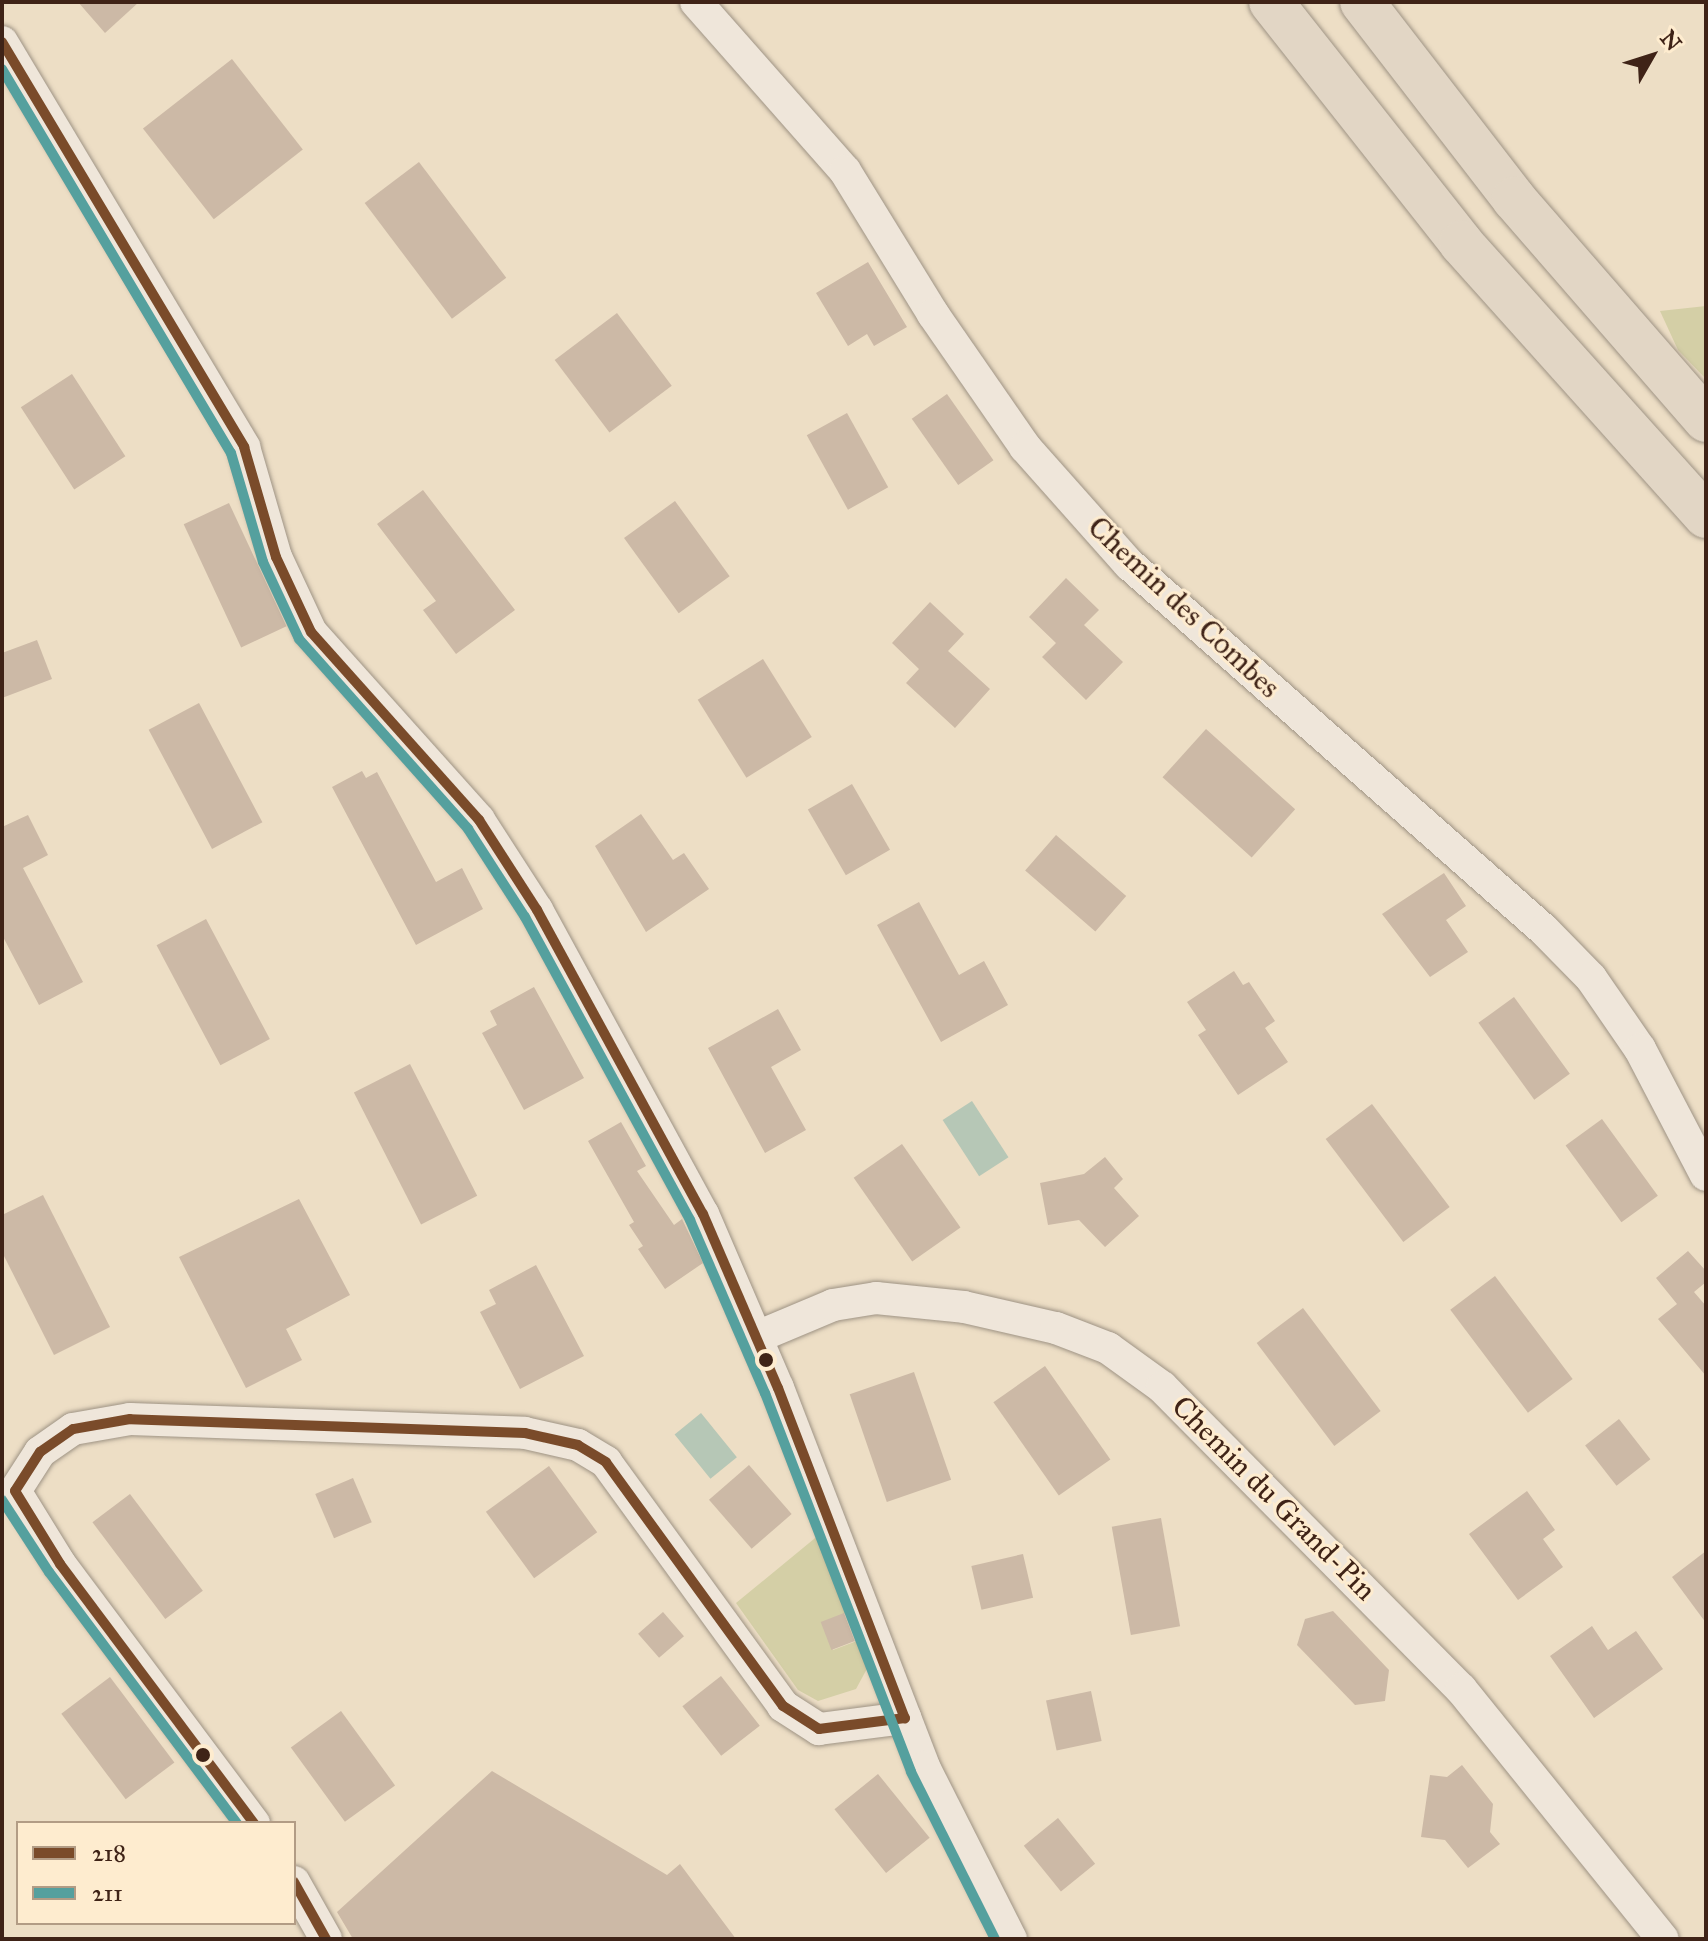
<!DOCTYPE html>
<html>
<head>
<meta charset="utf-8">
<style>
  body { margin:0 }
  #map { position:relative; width:1708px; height:1941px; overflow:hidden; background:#eddec5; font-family:"IM FELL Great Primer",serif }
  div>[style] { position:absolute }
  .green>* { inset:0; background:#d4cfa6 }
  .water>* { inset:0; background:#b6c7b6; transform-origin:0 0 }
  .building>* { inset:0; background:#ccb9a6; transform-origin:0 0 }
  .roads { filter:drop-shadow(0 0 2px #9e9384) drop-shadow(0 0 2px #9e9384) }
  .street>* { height:32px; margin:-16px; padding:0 16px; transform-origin:16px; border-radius:16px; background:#efe6da }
  .highway>* { height:44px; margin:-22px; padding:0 22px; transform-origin:22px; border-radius:22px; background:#e2d6c5 }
  .bus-1>* { height:10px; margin:-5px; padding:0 5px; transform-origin:5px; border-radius:5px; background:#7a4b2a }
  .bus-2>* { height:10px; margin:-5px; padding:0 5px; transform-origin:5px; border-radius:5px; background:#55a09e }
  .dots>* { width:22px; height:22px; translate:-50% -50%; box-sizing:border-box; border:4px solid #feeccf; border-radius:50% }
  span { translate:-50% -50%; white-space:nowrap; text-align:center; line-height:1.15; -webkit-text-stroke:6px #feeccf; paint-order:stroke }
  .street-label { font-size:30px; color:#3f2317 }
  .frame { position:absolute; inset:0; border:4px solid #3f2317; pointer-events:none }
  .legend { position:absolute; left:16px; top:1821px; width:280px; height:104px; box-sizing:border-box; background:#feeccf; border:2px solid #b29c85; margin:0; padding:10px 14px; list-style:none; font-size:24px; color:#3f2317 }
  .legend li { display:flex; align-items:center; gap:16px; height:40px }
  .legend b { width:40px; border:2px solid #b29c85 }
  .north { position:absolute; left:1612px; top:16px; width:80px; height:80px; -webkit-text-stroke:6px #feeccf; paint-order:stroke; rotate:51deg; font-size:22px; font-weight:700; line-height:32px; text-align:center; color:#3f2317 }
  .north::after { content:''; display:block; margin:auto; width:28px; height:36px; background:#3f2317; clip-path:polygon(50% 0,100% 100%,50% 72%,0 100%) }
</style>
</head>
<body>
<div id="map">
  <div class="green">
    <i style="clip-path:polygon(1706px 306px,1706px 379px,1678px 350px,1660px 311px)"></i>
    <i style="clip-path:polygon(820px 1534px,851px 1611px,822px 1623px,833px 1650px,862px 1639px,869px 1665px,856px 1689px,818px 1701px,798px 1690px,736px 1603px)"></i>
  </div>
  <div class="water">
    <i style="left:972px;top:1101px;width:67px;height:35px;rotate:57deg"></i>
    <i style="left:701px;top:1413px;width:57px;height:34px;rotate:51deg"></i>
  </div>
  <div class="building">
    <i style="clip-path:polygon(78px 2px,139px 2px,105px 33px)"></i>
    <i style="left:232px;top:59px;width:115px;height:113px;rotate:52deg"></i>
    <i style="left:419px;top:162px;width:145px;height:68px;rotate:53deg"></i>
    <i style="clip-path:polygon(868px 262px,907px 327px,874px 346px,867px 334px,848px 346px,816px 293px)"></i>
    <i style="left:617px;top:313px;width:91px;height:78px;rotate:53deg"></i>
    <i style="left:72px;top:374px;width:98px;height:61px;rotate:57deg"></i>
    <i style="left:947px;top:394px;width:81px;height:43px;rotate:55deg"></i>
    <i style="left:847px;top:413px;width:85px;height:46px;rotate:61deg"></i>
    <i style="clip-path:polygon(423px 490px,515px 610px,456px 654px,423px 610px,436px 601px,377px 524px)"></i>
    <i style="left:675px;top:501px;width:93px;height:63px;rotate:54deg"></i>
    <i style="left:229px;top:503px;width:136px;height:50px;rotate:65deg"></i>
    <i style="clip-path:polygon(1066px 578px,1099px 610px,1084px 625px,1123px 662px,1086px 700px,1042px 657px,1056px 643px,1029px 617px)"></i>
    <i style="clip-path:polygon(930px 602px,964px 634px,948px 651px,990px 689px,955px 728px,906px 683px,919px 669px,892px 643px)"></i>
    <i style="clip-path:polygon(37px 640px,52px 679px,2px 698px,2px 653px)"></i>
    <i style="left:763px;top:659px;width:92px;height:77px;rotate:58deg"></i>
    <i style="left:199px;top:703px;width:135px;height:57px;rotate:62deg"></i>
    <i style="left:1206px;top:729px;width:120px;height:65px;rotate:42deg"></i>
    <i style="clip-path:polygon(362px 771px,366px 778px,377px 772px,436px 882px,462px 868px,483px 909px,416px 945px,332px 787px)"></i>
    <i style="left:852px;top:784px;width:76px;height:51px;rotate:60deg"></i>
    <i style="clip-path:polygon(641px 814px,673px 860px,684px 853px,709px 889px,646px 932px,595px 846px)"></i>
    <i style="clip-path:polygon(28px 815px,48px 855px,23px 868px,83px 982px,39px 1005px,2px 935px,2px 827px)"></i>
    <i style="left:1056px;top:835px;width:93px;height:47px;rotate:41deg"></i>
    <i style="clip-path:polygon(1444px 873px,1466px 906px,1446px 920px,1468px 952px,1430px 977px,1382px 914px)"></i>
    <i style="clip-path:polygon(919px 902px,959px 975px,984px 961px,1008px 1005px,941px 1042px,877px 925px)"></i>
    <i style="left:206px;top:919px;width:136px;height:56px;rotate:62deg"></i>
    <i style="clip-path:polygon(1234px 971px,1243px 985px,1249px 982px,1275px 1021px,1265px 1028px,1288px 1062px,1238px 1095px,1198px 1035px,1206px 1030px,1187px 1002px)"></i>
    <i style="clip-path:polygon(534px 987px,584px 1078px,524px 1110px,482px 1033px,497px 1025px,490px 1011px)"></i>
    <i style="left:1514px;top:997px;width:95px;height:44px;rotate:54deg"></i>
    <i style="clip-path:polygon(778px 1009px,801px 1050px,771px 1067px,806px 1130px,765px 1153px,708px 1048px)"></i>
    <i style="left:410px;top:1064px;width:148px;height:63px;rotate:63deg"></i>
    <i style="left:1372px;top:1104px;width:129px;height:58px;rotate:53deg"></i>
    <i style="left:1602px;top:1119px;width:95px;height:45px;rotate:54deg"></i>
    <i style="clip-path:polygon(621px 1122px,646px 1166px,637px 1171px,674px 1225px,682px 1219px,703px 1263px,665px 1289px,638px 1249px,643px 1246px,629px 1225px,634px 1222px,588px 1141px)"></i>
    <i style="left:902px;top:1144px;width:102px;height:59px;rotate:55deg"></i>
    <i style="clip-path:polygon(1105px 1157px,1123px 1179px,1114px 1188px,1139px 1216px,1105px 1247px,1079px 1220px,1048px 1225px,1040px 1183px,1084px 1174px)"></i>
    <i style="clip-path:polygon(43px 1195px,110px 1327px,54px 1355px,2px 1252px,2px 1215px)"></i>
    <i style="clip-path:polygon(299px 1199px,350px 1295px,286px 1329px,302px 1360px,246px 1388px,179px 1257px)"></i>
    <i style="clip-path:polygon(1688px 1251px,1706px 1271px,1706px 1282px,1694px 1292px,1706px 1306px,1706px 1376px,1658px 1319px,1677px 1304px,1656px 1278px)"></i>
    <i style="clip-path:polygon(536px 1265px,584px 1356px,520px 1389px,480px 1312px,496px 1304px,489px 1290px)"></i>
    <i style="left:1495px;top:1276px;width:129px;height:56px;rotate:53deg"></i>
    <i style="left:1303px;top:1308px;width:129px;height:58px;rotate:53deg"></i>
    <i style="left:1045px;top:1366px;width:114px;height:63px;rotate:55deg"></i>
    <i style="left:914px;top:1372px;width:114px;height:68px;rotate:71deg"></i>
    <i style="left:1619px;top:1419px;width:51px;height:43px;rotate:52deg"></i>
    <i style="left:749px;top:1465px;width:65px;height:53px;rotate:49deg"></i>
    <i style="left:549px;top:1466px;width:82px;height:78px;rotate:54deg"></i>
    <i style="left:353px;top:1478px;width:48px;height:41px;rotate:67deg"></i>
    <i style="clip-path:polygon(1527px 1491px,1555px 1530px,1543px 1539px,1563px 1567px,1518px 1600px,1469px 1534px)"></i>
    <i style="left:130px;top:1494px;width:121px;height:47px;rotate:53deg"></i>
    <i style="left:1161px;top:1518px;width:110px;height:50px;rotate:80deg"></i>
    <i style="clip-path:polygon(1706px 1551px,1706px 1623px,1672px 1577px)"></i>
    <i style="left:1023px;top:1554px;width:45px;height:53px;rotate:77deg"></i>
    <i style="clip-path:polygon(1333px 1611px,1389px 1670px,1385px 1701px,1355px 1705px,1297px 1645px,1305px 1619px)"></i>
    <i style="left:663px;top:1612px;width:32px;height:33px;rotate:49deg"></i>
    <i style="left:844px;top:1613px;width:30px;height:25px;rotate:69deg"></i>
    <i style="clip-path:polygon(1592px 1626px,1608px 1650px,1636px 1631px,1663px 1669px,1594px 1718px,1550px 1656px)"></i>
    <i style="left:721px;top:1676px;width:63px;height:49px;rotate:52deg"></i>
    <i style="left:110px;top:1677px;width:107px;height:61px;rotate:53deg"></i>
    <i style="left:1091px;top:1691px;width:51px;height:46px;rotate:78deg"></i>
    <i style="left:341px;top:1711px;width:92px;height:62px;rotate:54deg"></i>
    <i style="clip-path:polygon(1462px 1765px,1493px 1804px,1490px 1832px,1500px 1844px,1468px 1868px,1445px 1840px,1421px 1837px,1430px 1775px,1447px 1777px)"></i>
    <i style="clip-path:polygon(492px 1771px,667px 1875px,680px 1864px,736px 1939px,353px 1939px,337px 1912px)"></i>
    <i style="left:878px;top:1774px;width:82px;height:56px;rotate:51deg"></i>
    <i style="left:1058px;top:1818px;width:59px;height:44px;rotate:51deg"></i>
  </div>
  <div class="roads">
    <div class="street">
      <i style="left:696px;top:2px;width:225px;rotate:48.6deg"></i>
      <i style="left:845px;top:171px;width:168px;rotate:58.4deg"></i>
      <i style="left:933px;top:314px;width:162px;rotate:55.3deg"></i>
      <i style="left:1025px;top:447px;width:157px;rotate:48.4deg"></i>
      <i style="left:1129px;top:564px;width:553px;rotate:41.41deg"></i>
      <i style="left:1544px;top:930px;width:67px;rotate:45.6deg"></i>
      <i style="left:1591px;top:978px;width:86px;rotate:55.4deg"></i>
      <i style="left:1640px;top:1049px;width:142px;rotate:62.4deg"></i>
      <i style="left:2px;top:42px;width:472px;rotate:59.1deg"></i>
      <i style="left:244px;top:447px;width:115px;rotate:73.8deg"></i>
      <i style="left:276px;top:557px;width:83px;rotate:65deg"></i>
      <i style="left:311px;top:632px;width:252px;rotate:48.2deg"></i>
      <i style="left:479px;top:820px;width:107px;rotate:57.2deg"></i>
      <i style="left:537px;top:910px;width:346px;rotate:61.4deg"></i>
      <i style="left:703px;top:1214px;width:189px;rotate:66.7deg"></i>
      <i style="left:778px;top:1388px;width:406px;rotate:68.9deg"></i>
      <i style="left:924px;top:1767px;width:193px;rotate:63.2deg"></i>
      <i style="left:757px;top:1337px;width:82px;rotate:-22.8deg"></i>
      <i style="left:833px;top:1305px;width:44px;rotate:-9.2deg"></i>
      <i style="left:876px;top:1298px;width:88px;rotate:5.8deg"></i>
      <i style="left:964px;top:1307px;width:94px;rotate:12.9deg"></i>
      <i style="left:1056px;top:1328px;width:56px;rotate:21deg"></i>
      <i style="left:1108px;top:1348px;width:67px;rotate:35.8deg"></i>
      <i style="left:1162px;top:1387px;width:425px;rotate:45.3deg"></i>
      <i style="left:1461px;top:1689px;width:321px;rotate:51.1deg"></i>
      <i style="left:15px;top:1491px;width:46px;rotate:-57.3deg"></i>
      <i style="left:40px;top:1452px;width:40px;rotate:-34.9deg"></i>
      <i style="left:73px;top:1429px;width:58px;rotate:-10deg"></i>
      <i style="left:130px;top:1419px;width:395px;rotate:2deg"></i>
      <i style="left:525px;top:1433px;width:54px;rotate:12.8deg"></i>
      <i style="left:578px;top:1445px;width:33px;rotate:31deg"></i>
      <i style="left:606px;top:1462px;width:301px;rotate:54deg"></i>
      <i style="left:783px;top:1706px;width:43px;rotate:32.6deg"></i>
      <i style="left:819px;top:1729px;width:87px;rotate:-7.3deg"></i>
      <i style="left:15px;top:1491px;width:86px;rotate:58.3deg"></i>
      <i style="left:60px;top:1564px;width:324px;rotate:53.2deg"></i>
      <i style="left:294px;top:1882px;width:65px;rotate:60.7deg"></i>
    </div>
    <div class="highway">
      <i style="left:1271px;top:2px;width:307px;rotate:51.7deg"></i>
      <i style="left:1461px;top:243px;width:367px;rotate:48.1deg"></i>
      <i style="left:1362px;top:2px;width:249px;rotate:52.3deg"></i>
      <i style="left:1514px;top:199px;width:293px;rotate:49deg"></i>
    </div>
  </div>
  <div class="bus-1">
    <i style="left:2px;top:42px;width:472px;rotate:59.1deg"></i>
    <i style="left:244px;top:447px;width:115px;rotate:73.8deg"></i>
    <i style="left:276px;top:557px;width:83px;rotate:65deg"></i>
    <i style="left:311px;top:632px;width:252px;rotate:48.2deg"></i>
    <i style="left:479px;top:820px;width:107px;rotate:57.2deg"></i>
    <i style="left:537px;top:910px;width:346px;rotate:61.4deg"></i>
    <i style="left:703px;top:1214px;width:189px;rotate:66.7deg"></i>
    <i style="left:778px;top:1388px;width:354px;rotate:69deg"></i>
    <i style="left:905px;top:1718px;width:87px;rotate:172.7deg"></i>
    <i style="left:819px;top:1729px;width:43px;rotate:-147.4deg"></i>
    <i style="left:783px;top:1706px;width:301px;rotate:-126deg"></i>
    <i style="left:606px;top:1462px;width:33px;rotate:-149deg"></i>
    <i style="left:578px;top:1445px;width:54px;rotate:-167.2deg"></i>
    <i style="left:525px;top:1433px;width:395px;rotate:-178deg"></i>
    <i style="left:130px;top:1419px;width:58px;rotate:170deg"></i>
    <i style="left:73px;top:1429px;width:40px;rotate:145.1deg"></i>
    <i style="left:40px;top:1452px;width:46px;rotate:122.7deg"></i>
    <i style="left:15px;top:1491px;width:86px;rotate:58.3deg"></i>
    <i style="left:60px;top:1564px;width:324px;rotate:53.2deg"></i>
    <i style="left:294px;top:1882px;width:65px;rotate:60.7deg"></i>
  </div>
  <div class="bus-2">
    <i style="left:2px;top:69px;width:447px;rotate:59.2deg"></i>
    <i style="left:231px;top:453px;width:114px;rotate:73.6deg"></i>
    <i style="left:263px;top:562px;width:85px;rotate:64.9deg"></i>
    <i style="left:299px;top:639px;width:254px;rotate:48.3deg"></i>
    <i style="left:468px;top:829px;width:105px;rotate:57.1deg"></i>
    <i style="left:525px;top:917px;width:345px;rotate:61.4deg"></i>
    <i style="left:690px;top:1220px;width:189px;rotate:66.6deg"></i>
    <i style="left:765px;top:1393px;width:406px;rotate:68.9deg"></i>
    <i style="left:911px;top:1772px;width:187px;rotate:63.3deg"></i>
    <i style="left:2px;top:1500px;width:86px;rotate:56.9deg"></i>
    <i style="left:49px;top:1572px;width:314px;rotate:53.2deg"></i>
  </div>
  <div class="dots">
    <i style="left:766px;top:1360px;background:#3f2317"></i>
    <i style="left:203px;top:1755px;background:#3f2317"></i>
  </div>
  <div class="street-label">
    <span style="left:1184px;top:607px;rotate:43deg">Chemin des Combes</span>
    <span style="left:1274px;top:1498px;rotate:45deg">Chemin du Grand-Pin</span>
  </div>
  <div class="frame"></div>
  <ul class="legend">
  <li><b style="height:10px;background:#7a4b2a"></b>218</li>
  <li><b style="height:10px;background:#55a09e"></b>211</li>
  </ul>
  <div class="north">N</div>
</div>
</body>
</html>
